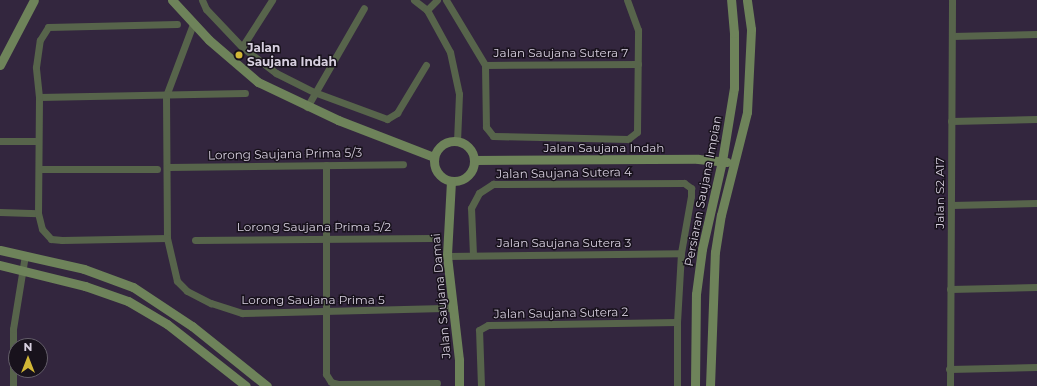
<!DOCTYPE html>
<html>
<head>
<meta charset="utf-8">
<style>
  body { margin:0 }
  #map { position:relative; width:1037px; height:386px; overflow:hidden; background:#33263e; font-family:Montserrat,sans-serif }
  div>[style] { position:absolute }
  .street>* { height:7px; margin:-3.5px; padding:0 3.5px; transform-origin:3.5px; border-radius:3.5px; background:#57644b }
  .secondary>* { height:9px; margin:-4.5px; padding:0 4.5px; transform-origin:4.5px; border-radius:4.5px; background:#6e835a }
  .secondary>.ring { margin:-4.5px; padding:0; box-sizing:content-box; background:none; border:9px solid #6e835a; border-radius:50% }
  .dots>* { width:11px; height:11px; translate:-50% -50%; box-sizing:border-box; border:2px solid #18121c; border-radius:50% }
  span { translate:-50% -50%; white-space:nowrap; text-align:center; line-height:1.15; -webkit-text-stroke:3px #18121c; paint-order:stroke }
  .poi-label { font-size:12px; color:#d7cfdf; font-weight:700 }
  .left { translate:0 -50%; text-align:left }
  .street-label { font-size:12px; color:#d7cfdf }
  .north { position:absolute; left:8px; top:338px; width:40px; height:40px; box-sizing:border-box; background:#18121c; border:1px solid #645e6a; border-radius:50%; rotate:0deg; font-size:11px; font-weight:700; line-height:16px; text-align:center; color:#d7cfdf }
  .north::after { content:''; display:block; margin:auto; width:14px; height:18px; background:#d2b736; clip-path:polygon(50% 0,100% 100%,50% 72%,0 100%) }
</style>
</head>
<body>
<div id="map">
  <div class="street">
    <i style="left:202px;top:0;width:10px;rotate:66deg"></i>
    <i style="left:206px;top:9px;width:52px;rotate:46.5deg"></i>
    <i style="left:242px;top:47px;width:43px;rotate:37.4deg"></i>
    <i style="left:276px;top:73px;width:42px;rotate:26.6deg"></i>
    <i style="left:314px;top:92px;width:78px;rotate:20.3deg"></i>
    <i style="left:387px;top:119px;width:12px;rotate:-31deg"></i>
    <i style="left:397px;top:113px;width:56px;rotate:-58.9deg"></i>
    <i style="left:414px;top:0;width:16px;rotate:38deg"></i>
    <i style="left:427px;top:10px;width:48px;rotate:61.3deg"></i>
    <i style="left:450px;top:52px;width:43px;rotate:77.9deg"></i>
    <i style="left:459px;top:94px;width:48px;rotate:92.4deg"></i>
    <i style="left:446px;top:0;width:76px;rotate:59deg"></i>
    <i style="left:485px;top:65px;width:62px;rotate:89.1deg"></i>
    <i style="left:486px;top:127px;width:11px;rotate:52deg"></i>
    <i style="left:493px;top:136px;width:135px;rotate:1.3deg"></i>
    <i style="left:628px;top:139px;width:11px;rotate:-38deg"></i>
    <i style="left:637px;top:132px;width:102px;rotate:-89.4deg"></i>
    <i style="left:638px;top:30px;width:32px;rotate:-110deg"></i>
    <i style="left:427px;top:10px;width:14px;rotate:-45deg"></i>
    <i style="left:193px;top:24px;width:77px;rotate:110.6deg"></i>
    <i style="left:166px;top:96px;width:142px;rotate:89.6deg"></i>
    <i style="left:167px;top:238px;width:44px;rotate:76.9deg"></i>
    <i style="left:177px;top:281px;width:14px;rotate:45deg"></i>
    <i style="left:187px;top:291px;width:27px;rotate:27deg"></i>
    <i style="left:211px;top:303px;width:33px;rotate:18deg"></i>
    <i style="left:242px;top:313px;width:212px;rotate:-1.4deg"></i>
    <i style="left:952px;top:36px;width:85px;rotate:-1.3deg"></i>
    <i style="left:242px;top:47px;width:56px;rotate:-57.4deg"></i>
    <i style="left:485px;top:65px;width:153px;rotate:-0.4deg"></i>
    <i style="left:39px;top:97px;width:206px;rotate:-1.1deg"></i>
    <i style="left:307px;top:107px;width:114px;rotate:-60.1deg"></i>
    <i style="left:951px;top:121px;width:86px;rotate:-1.3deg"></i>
    <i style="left:0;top:141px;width:37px"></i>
    <i style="left:326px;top:165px;width:209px;rotate:90deg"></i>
    <i style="left:326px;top:374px;width:9px;rotate:58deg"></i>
    <i style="left:331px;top:382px;width:7px;rotate:16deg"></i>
    <i style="left:338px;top:384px;width:99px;rotate:-0.6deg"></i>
    <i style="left:168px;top:167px;width:235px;rotate:-0.7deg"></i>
    <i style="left:39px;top:169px;width:118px"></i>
    <i style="left:951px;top:205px;width:86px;rotate:-1.3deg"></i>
    <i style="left:0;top:212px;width:38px;rotate:2deg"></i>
    <i style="left:167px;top:238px;width:105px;rotate:178.9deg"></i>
    <i style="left:62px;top:240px;width:11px;rotate:-175deg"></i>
    <i style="left:51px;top:239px;width:13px;rotate:-132deg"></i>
    <i style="left:42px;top:229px;width:16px;rotate:-104deg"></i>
    <i style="left:38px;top:213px;width:116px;rotate:-89.5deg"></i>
    <i style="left:39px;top:97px;width:30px;rotate:-96deg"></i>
    <i style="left:36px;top:67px;width:27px;rotate:-82deg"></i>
    <i style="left:40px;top:40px;width:15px;rotate:-58deg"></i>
    <i style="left:48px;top:27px;width:129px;rotate:-1.3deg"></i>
    <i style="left:195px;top:240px;width:237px;rotate:-0.5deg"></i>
    <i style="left:473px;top:255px;width:47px;rotate:-92.4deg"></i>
    <i style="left:471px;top:208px;width:17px;rotate:-62deg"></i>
    <i style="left:479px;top:193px;width:17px;rotate:-33deg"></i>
    <i style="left:493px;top:184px;width:191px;rotate:-0.3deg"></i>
    <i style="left:684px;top:183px;width:9px;rotate:36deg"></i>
    <i style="left:691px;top:188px;width:8px;rotate:90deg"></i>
    <i style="left:691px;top:196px;width:58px;rotate:100deg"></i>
    <i style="left:681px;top:253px;width:69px;rotate:93.3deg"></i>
    <i style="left:677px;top:322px;width:64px;rotate:90deg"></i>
    <i style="left:447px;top:256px;width:234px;rotate:-0.7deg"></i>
    <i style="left:950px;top:289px;width:87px;rotate:-1.3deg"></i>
    <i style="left:949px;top:369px;width:88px;rotate:-1.3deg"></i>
    <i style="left:13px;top:386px;width:57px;rotate:-90deg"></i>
    <i style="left:13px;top:329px;width:75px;rotate:-80.8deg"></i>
    <i style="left:481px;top:386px;width:56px;rotate:-92deg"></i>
    <i style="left:479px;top:330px;width:10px;rotate:-29deg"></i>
    <i style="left:488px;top:325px;width:189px;rotate:-0.9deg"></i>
    <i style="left:950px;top:386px;width:386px;rotate:-89.7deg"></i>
  </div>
  <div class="secondary">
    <i style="left:172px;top:0;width:54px;rotate:47.2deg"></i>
    <i style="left:209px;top:40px;width:65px;rotate:40.6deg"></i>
    <i style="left:258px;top:82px;width:89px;rotate:25.4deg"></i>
    <i style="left:338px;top:120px;width:103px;rotate:21.1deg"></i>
    <i style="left:0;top:65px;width:73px;rotate:-62.4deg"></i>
    <i class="ring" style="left:434px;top:141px;width:31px;height:31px"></i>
    <i style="left:474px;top:160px;width:224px;rotate:-0.3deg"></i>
    <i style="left:698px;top:159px;width:29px;rotate:6deg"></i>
    <i style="left:451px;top:181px;width:75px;rotate:93.1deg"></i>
    <i style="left:447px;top:256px;width:105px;rotate:83.4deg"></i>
    <i style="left:459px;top:360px;width:26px;rotate:90deg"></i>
    <i style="left:0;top:250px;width:86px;rotate:12.7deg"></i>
    <i style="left:84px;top:269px;width:52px;rotate:20.2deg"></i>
    <i style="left:133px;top:287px;width:71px;rotate:33.5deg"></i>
    <i style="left:192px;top:326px;width:96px;rotate:38.7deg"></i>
    <i style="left:0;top:265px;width:88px;rotate:13.9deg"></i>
    <i style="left:85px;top:286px;width:46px;rotate:19.2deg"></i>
    <i style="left:128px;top:301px;width:45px;rotate:30.5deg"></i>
    <i style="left:167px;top:324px;width:100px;rotate:38.1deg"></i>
    <i style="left:695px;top:386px;width:92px;rotate:-89.4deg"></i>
    <i style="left:696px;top:294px;width:45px;rotate:-82.4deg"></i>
    <i style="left:702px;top:249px;width:90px;rotate:-77.2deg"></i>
    <i style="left:722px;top:161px;width:74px;rotate:-80.7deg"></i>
    <i style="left:734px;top:88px;width:55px;rotate:-90deg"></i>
    <i style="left:734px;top:33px;width:33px;rotate:-95deg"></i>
    <i style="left:710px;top:386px;width:134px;rotate:-87.9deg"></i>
    <i style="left:715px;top:252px;width:37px;rotate:-81deg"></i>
    <i style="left:721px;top:215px;width:106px;rotate:-75.8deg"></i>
    <i style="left:747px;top:112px;width:83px;rotate:-87.2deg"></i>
    <i style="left:751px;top:29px;width:29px;rotate:-98deg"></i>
  </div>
  <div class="dots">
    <i style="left:239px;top:55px;background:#d2b736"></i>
  </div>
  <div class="poi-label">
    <span class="left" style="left:247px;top:55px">Jalan<br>Saujana Indah</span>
  </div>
  <div class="street-label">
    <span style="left:561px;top:53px">Jalan Saujana Sutera 7</span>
    <span style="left:604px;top:148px">Jalan Saujana Indah</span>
    <span style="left:285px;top:154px;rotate:-1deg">Lorong Saujana Prima 5/3</span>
    <span style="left:564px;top:173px;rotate:-1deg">Jalan Saujana Sutera 4</span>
    <span style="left:703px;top:191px;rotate:-79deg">Persiaran Saujana Impian</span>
    <span style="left:940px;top:193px;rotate:-90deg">Jalan S2 A17</span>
    <span style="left:314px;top:227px">Lorong Saujana Prima 5/2</span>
    <span style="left:564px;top:243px">Jalan Saujana Sutera 3</span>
    <span style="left:441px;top:296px;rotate:-95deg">Jalan Saujana Damai</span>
    <span style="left:313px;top:300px">Lorong Saujana Prima 5</span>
    <span style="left:561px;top:313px;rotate:-1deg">Jalan Saujana Sutera 2</span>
  </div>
  <div class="north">N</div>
</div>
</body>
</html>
